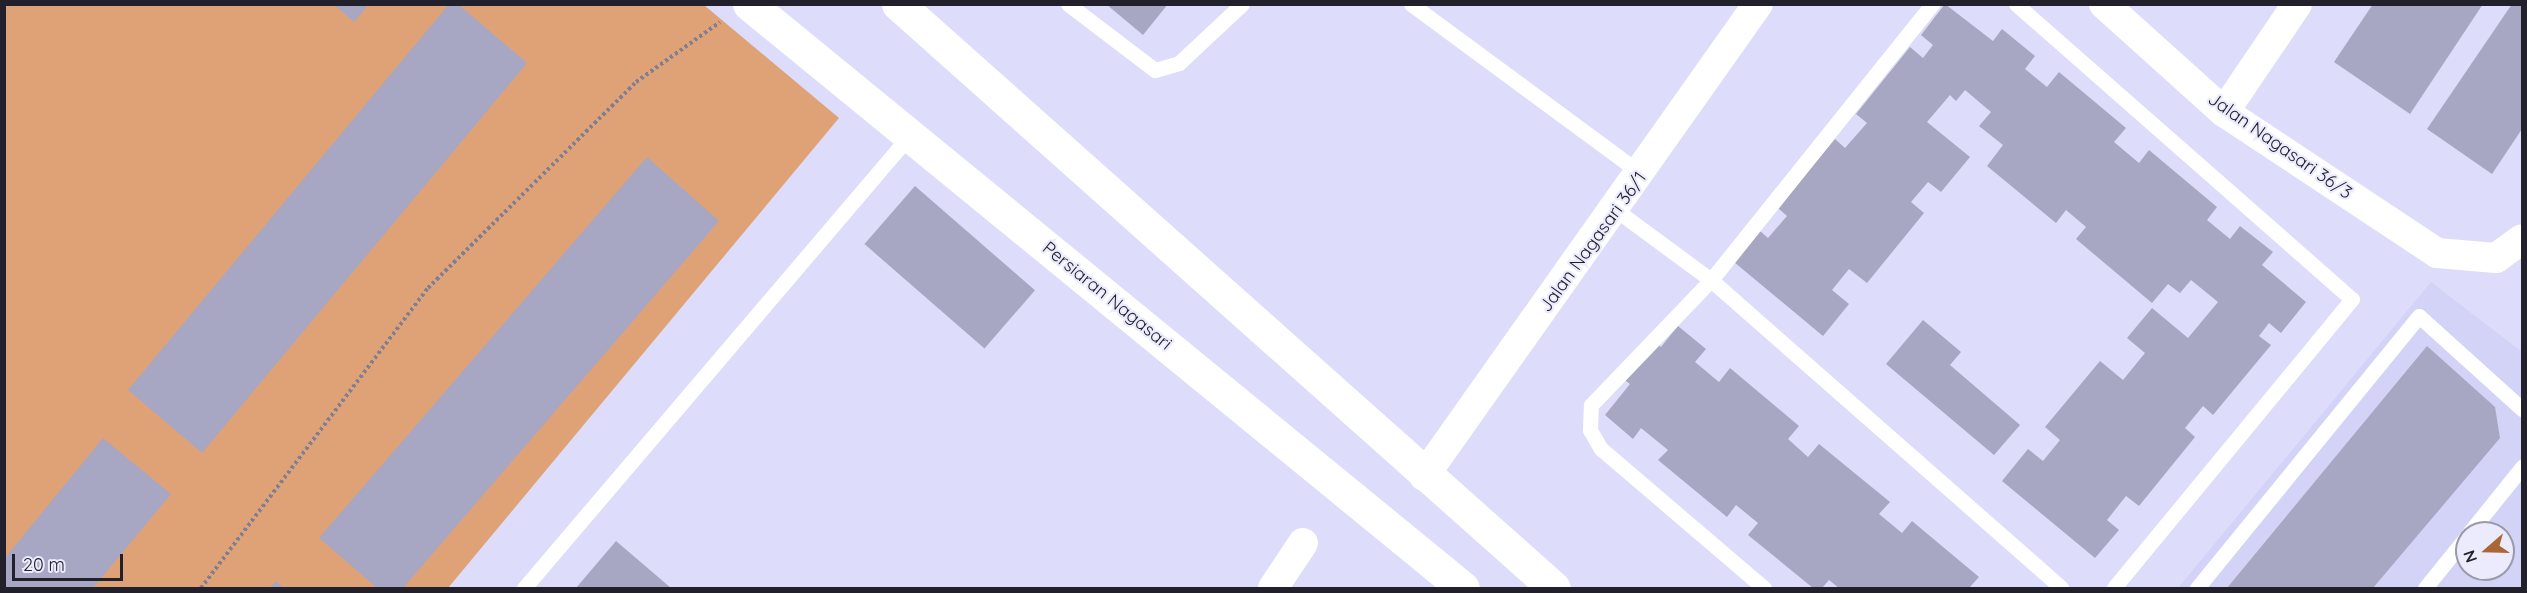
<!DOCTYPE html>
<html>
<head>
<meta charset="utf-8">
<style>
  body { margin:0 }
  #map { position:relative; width:2527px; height:593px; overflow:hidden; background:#dddcfa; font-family:Quicksand,sans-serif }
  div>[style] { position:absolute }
  .built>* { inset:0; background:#d3d2f7 }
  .green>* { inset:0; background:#dfa277 }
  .building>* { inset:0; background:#a7a7c3; transform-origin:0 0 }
  .path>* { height:4px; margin-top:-2px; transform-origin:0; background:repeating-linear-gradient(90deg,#7f7e93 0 3px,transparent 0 6px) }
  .service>* { height:15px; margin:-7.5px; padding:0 7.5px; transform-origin:7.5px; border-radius:7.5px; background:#fff }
  .minor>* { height:30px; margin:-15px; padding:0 15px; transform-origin:15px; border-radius:15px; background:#fff }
  .tertiary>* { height:33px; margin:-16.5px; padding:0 16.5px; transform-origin:16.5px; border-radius:16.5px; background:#fff }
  span { translate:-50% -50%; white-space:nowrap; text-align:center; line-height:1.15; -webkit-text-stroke:4.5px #ebebfd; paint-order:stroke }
  .street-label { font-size:18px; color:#21202b }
  .frame { position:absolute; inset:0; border:6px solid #21202b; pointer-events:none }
  .north { position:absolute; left:2455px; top:521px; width:60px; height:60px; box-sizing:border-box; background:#ebebfd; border:2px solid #9a9aa9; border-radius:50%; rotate:250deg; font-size:16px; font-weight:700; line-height:24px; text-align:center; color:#21202b }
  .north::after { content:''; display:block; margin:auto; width:21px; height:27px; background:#aa6735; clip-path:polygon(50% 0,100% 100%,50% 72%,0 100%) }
  .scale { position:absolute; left:12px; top:554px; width:111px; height:27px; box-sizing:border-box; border:3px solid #21202b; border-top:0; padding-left:8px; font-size:18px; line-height:21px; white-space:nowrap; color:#21202b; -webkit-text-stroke:4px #ebebfd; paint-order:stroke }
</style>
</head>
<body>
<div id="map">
  <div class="built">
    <i style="clip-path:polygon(evenodd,2431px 282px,2522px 352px,2522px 588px,2178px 588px,2431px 282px,2467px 533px,2503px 533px,2503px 569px,2467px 569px,2467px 533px)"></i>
  </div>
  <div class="green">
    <i style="clip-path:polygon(4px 5px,704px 5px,839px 118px,448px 588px,5px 588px)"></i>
  </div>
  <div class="building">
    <i style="clip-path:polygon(333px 4px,369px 4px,354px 22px)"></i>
    <i style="clip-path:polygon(449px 4px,458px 4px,527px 63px,202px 453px,128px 390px)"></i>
    <i style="clip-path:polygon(1106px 4px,1168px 4px,1143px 35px)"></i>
    <i style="clip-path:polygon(1945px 4px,1993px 41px,2002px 29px,2035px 56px,2025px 69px,2047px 87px,2059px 72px,2126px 128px,2114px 142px,2139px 163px,2149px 150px,2217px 207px,2207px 220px,2230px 239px,2240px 226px,2273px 252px,2262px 265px,2306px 302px,2281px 333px,2269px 323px,2259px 336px,2271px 345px,2213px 415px,2203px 406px,2185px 428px,2195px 437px,2139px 506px,2126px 496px,2107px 520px,2119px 530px,2095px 558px,2002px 481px,2028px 449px,2043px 461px,2060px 440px,2045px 427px,2100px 361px,2123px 380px,2145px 353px,2127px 338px,2152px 308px,2188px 338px,2218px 302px,2191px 280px,2180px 293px,2168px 284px,2152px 303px,2076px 239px,2086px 227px,2066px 210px,2056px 223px,1987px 166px,2003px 145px,1979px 126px,1991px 112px,1965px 90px,1956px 101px,1950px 95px,1927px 122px,1970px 157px,1941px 192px,1928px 182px,1911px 202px,1924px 213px,1867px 283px,1849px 269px,1832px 290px,1849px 304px,1823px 336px,1734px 262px,1760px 231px,1768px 238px,1787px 216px,1778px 208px,1835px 139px,1845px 148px,1867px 123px,1856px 114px,1910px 47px,1923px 58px,1933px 45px,1921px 35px)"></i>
    <i style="clip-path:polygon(2373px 4px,2483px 4px,2410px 114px,2334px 62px)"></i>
    <i style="clip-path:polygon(2512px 4px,2522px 4px,2522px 129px,2492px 174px,2427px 129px)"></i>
    <i style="clip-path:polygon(647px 157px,719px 221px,403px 588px,377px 588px,319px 538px)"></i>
    <i style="left:915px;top:186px;width:159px;height:77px;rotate:41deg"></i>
    <i style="clip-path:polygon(1923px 320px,1961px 352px,1950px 365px,2020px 425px,1994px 455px,1886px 364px)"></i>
    <i style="clip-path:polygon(1678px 326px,1706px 349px,1695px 362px,1719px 382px,1730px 368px,1799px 426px,1788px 439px,1808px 457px,1819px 444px,1890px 502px,1879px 514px,1902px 533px,1912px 521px,1979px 577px,1969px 588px,1839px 588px,1829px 580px,1822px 588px,1813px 588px,1748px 535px,1758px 523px,1736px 505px,1727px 517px,1658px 460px,1668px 450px,1641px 428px,1633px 439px,1605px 415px,1630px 384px,1623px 379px,1654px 341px,1661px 347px)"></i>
    <i style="clip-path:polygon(2427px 346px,2495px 407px,2500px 438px,2373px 588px,2227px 588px)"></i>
    <i style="clip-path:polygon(103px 438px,171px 494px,93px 588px,4px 588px,4px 559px)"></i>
    <i style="clip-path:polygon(616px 541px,671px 588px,576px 588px)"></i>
    <i style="clip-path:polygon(276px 581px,284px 588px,270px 588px)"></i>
  </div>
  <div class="path">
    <i style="left:201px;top:588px;width:376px;rotate:-52.9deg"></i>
    <i style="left:428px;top:288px;width:293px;rotate:-44.7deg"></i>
    <i style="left:636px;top:82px;width:103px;rotate:-35.5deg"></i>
  </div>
  <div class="service">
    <i style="left:1068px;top:4px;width:109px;rotate:37.2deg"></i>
    <i style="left:1155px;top:70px;width:25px;rotate:-16deg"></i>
    <i style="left:1179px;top:63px;width:86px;rotate:-43.1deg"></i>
    <i style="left:1411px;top:4px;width:287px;rotate:36.4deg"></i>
    <i style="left:2016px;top:4px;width:447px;rotate:41.3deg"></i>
    <i style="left:2352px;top:299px;width:374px;rotate:129.5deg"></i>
    <i style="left:1616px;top:210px;width:118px;rotate:36.4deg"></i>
    <i style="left:1711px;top:280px;width:466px;rotate:41.3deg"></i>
    <i style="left:2469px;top:533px;width:85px;rotate:-51.2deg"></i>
    <i style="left:524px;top:588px;width:595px;rotate:-49.57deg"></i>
    <i style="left:1764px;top:588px;width:214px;rotate:-139.5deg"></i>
    <i style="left:1601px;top:449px;width:22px;rotate:-120deg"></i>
    <i style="left:1590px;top:430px;width:25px;rotate:-88deg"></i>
    <i style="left:1591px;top:405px;width:173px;rotate:-46.2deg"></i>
    <i style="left:1711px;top:280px;width:354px;rotate:-51.3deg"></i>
    <i style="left:2197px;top:588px;width:351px;rotate:-50.8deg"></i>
    <i style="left:2419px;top:316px;width:139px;rotate:42.1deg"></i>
    <i style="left:2425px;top:588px;width:67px;rotate:-51.1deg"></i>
  </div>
  <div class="minor">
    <i style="left:2104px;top:4px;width:161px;rotate:42deg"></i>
    <i style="left:2224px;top:112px;width:255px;rotate:33.5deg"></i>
    <i style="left:2437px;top:253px;width:59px;rotate:4.8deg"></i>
    <i style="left:2496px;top:258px;width:32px;rotate:-36deg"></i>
    <i style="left:2224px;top:112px;width:130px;rotate:-55.9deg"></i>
    <i style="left:1424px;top:476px;width:578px;rotate:-54.72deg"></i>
    <i style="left:1273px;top:588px;width:54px;rotate:-56.3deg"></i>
  </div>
  <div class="tertiary">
    <i style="left:749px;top:4px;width:922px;rotate:39.28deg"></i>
    <i style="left:898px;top:4px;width:878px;rotate:41.68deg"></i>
  </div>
  <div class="street-label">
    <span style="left:2280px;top:146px;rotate:35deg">Jalan Nagasari 36/3</span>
    <span style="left:1593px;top:242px;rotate:-54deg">Jalan Nagasari 36/1</span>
    <span style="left:1107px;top:296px;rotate:39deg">Persiaran Nagasari</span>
  </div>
  <div class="frame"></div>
  <div class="north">N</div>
  <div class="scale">20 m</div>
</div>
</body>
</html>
